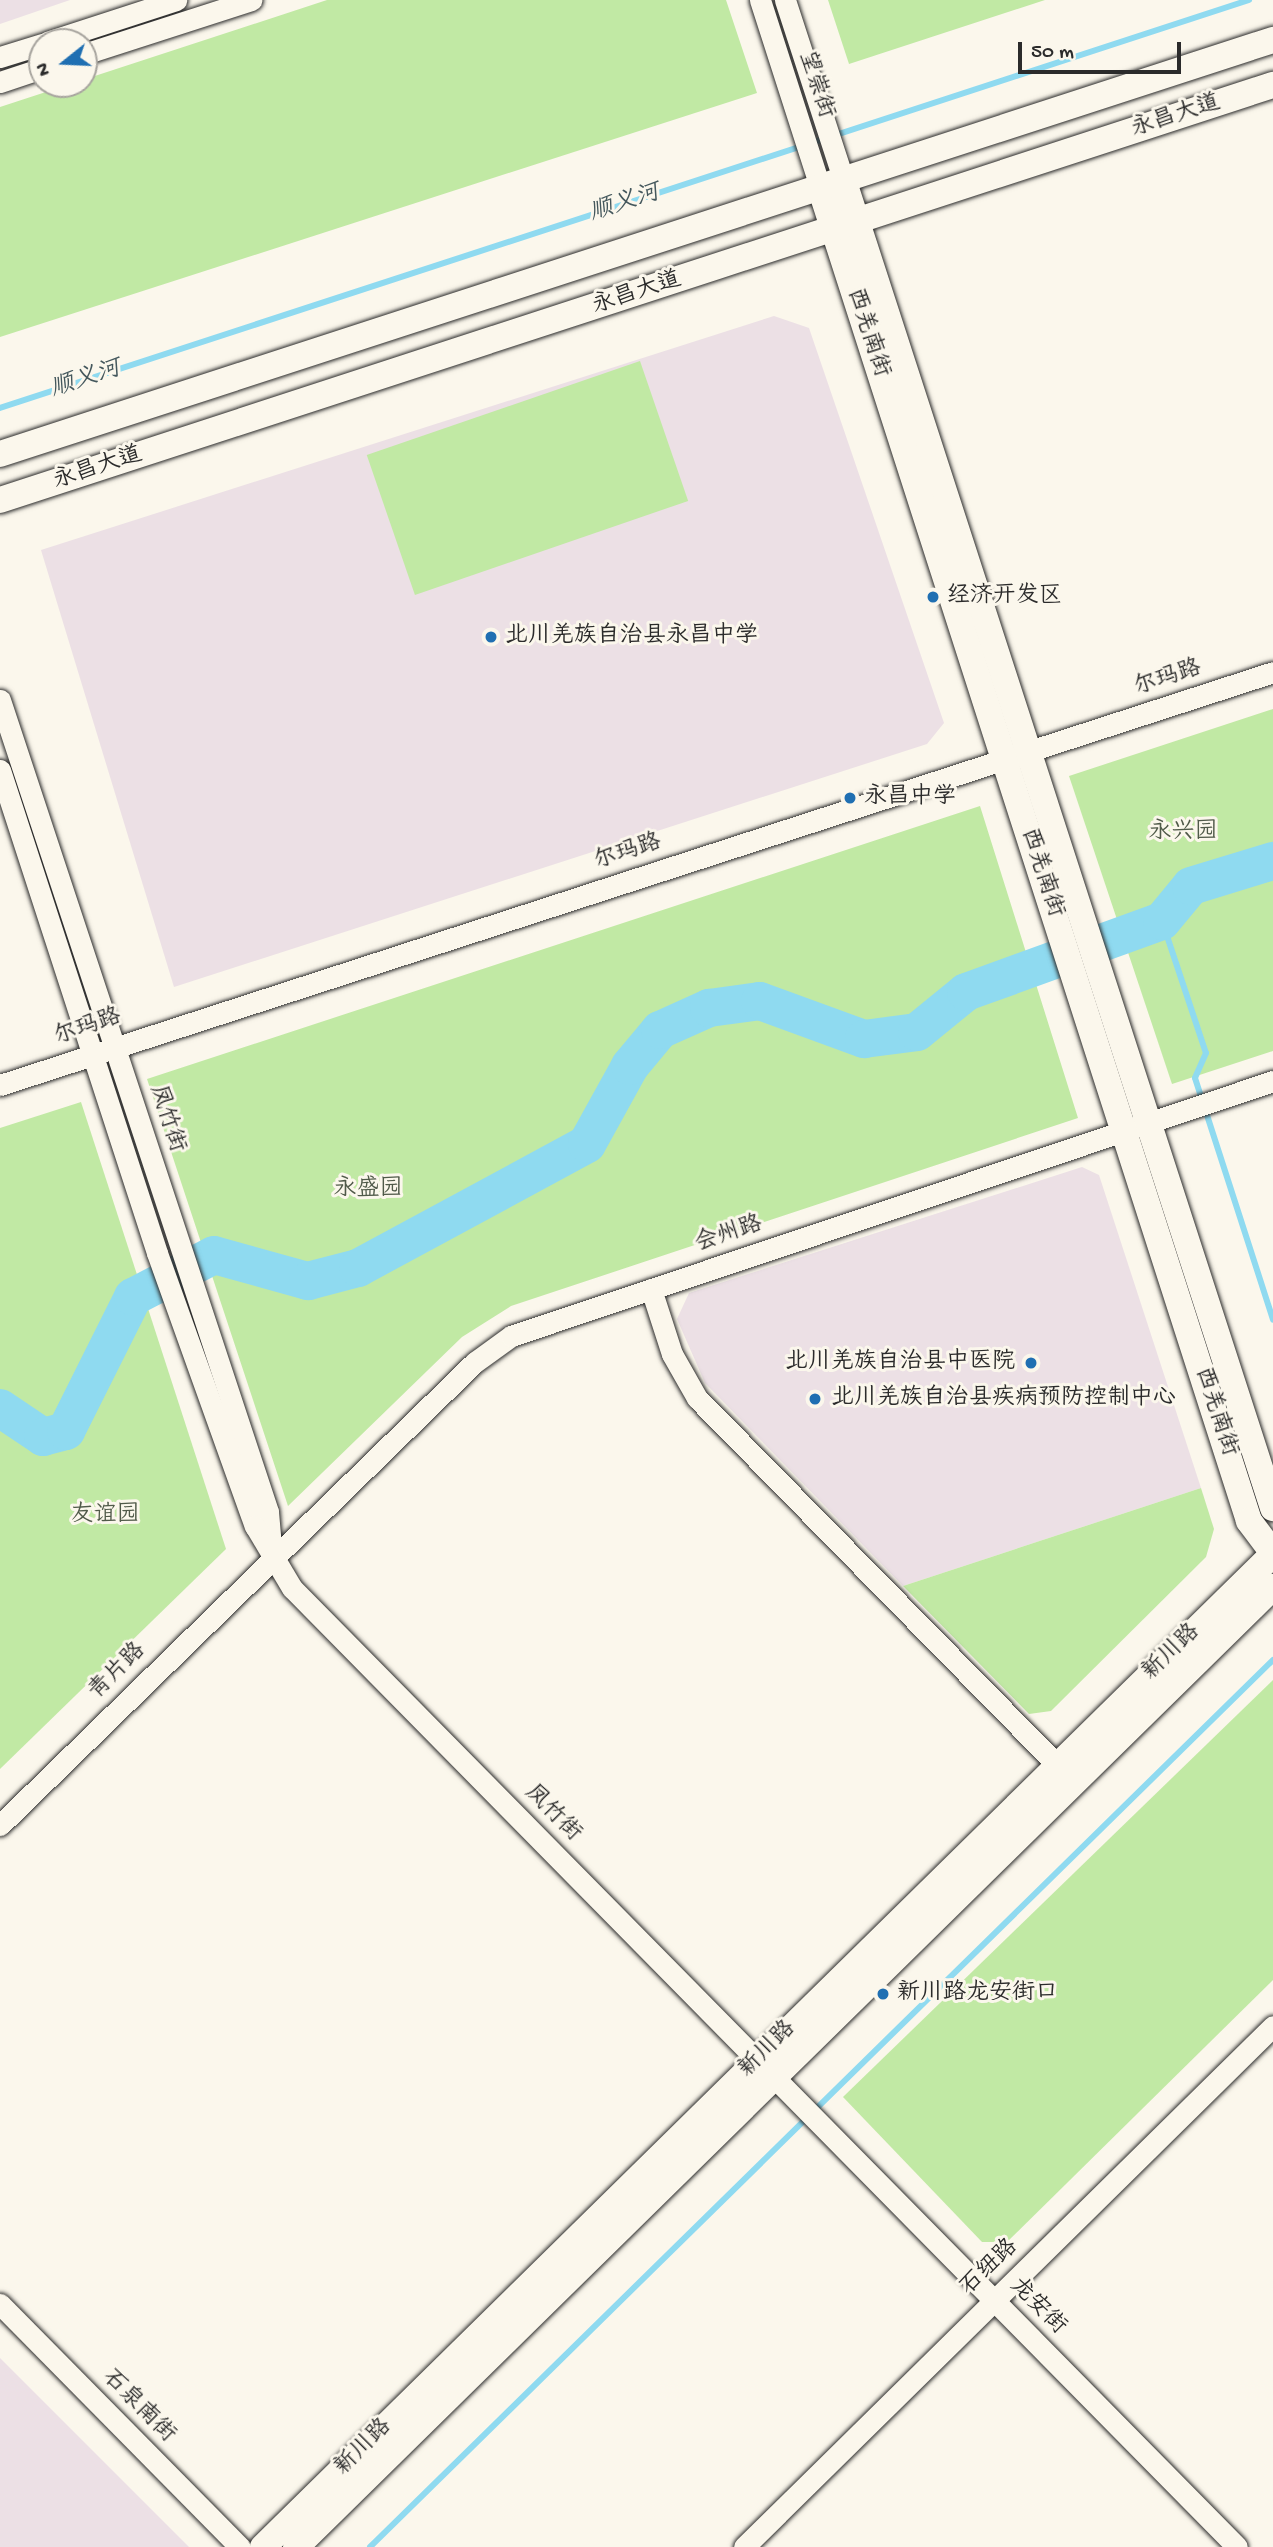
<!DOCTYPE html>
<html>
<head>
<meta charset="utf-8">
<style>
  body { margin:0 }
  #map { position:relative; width:1273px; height:2547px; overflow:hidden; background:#fbf7ec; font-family:"Gochi Hand","LXGW WenKai TC",sans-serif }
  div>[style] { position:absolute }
  .built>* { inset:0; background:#ece0e5 }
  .green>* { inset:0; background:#c1e9a4; transform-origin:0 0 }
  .stream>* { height:6px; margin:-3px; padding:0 3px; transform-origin:3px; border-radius:3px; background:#8fdaf0 }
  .river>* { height:38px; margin:-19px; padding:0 19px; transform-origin:19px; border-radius:19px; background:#8fdaf0 }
  .roads { filter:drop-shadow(0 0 2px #2b2b2b) drop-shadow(0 0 2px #2b2b2b) }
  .minor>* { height:21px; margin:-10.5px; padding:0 10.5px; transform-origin:10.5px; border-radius:10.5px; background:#fbf7ec }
  .major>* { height:26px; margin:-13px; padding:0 13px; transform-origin:13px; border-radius:13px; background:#fbf7ec }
  .dots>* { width:19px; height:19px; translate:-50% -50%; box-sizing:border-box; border:4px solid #fbf7ec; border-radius:50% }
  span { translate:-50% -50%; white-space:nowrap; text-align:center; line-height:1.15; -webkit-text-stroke:6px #fbf7ec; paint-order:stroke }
  .street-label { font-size:23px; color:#2b2b2b }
  .poi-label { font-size:23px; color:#2b2b2b }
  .left { translate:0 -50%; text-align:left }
  .right { translate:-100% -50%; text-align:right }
  .park-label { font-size:23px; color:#505a49 }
  .water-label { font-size:24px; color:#44575c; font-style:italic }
  .north { position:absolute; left:28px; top:28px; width:70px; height:70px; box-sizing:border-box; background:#fbf7ec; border:2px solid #a8a59f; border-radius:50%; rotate:252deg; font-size:19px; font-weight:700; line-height:28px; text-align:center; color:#2b2b2b }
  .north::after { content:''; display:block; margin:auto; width:24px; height:32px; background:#1f6fb2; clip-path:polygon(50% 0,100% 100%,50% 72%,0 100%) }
  .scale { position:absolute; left:1018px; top:42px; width:163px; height:32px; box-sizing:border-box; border:4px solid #2b2b2b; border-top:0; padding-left:9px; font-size:21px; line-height:24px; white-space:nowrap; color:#2b2b2b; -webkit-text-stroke:5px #fbf7ec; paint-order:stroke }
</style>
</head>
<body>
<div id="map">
  <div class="built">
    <i style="clip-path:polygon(0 0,70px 0,0 24px)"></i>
    <i style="clip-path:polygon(774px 316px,809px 328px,944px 723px,927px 744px,174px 987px,41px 550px)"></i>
    <i style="clip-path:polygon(1082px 1167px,1099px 1175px,1201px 1488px,903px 1586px,705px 1383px,677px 1319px,689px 1293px)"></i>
    <i style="clip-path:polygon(0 2358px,189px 2547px,0 2547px)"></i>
  </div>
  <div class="green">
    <i style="clip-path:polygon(327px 0,726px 0,757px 93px,0 337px,0 107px)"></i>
    <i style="clip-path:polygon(828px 0,1045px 0,849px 64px)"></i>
    <i style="left:640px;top:361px;width:148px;height:289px;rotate:71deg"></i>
    <i style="clip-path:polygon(1273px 709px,1273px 1051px,1172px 1084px,1069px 776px)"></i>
    <i style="clip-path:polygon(980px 806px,1078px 1118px,511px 1306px,462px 1337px,288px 1506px,147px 1079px)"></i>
    <i style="clip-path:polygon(81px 1102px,226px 1549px,0 1769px,0 1128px)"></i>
    <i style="clip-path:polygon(1201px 1488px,1214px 1529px,1206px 1557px,1051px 1711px,1029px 1714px,903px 1586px)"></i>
    <i style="clip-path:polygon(1273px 1680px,1273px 1980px,1007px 2242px,982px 2242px,843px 2097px)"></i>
  </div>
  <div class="stream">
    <i style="left:0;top:408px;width:1314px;rotate:-18.09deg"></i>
    <i style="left:1162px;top:921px;width:139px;rotate:71.6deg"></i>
    <i style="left:1206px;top:1053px;width:27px;rotate:114deg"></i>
    <i style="left:1195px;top:1078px;width:254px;rotate:72.1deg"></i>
    <i style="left:370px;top:2547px;width:1266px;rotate:-44.49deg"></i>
  </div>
  <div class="river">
    <i style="left:0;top:1408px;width:52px;rotate:34deg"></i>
    <i style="left:43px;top:1437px;width:24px;rotate:-15deg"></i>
    <i style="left:66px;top:1431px;width:150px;rotate:-63.4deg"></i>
    <i style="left:133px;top:1297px;width:91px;rotate:-27.4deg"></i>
    <i style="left:214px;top:1255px;width:98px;rotate:15.5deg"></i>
    <i style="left:308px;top:1281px;width:52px;rotate:-14.6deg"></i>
    <i style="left:358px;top:1268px;width:260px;rotate:-28.4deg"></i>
    <i style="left:587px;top:1144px;width:89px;rotate:-61.1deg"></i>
    <i style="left:630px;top:1066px;width:47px;rotate:-50.2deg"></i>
    <i style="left:660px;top:1030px;width:54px;rotate:-24.2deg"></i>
    <i style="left:709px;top:1008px;width:51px;rotate:-7.8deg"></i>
    <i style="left:760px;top:1001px;width:111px;rotate:20.1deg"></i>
    <i style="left:864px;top:1039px;width:53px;rotate:-7.5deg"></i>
    <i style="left:917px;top:1032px;width:63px;rotate:-39.2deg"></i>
    <i style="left:966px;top:992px;width:208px;rotate:-19.9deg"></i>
    <i style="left:1162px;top:921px;width:45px;rotate:-50.4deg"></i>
    <i style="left:1191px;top:886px;width:86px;rotate:-17deg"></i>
  </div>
  <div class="roads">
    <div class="minor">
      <i style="left:760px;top:0;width:196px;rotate:72.2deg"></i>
      <i style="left:785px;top:0;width:188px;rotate:72deg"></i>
      <i style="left:47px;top:42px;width:136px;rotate:-18deg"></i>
      <i style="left:84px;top:54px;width:176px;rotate:-17.9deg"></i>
      <i style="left:0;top:57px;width:44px;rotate:-17.2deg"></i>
      <i style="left:0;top:82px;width:44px;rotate:-18.4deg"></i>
      <i style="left:0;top:700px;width:855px;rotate:71.73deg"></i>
      <i style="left:268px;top:1512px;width:35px;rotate:85deg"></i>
      <i style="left:0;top:770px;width:508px;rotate:71.99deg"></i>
      <i style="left:157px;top:1253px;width:290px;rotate:70.3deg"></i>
      <i style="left:255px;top:1526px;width:72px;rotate:59.2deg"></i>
      <i style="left:292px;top:1588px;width:1346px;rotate:45.42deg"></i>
      <i style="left:0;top:1085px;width:1338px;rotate:-17.97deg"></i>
      <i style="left:651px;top:1289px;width:68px;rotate:72.1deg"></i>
      <i style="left:672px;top:1354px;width:51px;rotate:60.4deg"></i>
      <i style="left:697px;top:1398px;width:530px;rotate:45.54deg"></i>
      <i style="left:0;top:1825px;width:663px;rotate:-44.27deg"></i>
      <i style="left:475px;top:1362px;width:44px;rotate:-35.8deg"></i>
      <i style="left:511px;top:1336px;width:804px;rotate:-18.5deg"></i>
      <i style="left:0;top:2304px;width:342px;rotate:45.4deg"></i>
      <i style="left:744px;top:2547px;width:742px;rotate:-44.56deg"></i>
    </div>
    <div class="major">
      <i style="left:843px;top:179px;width:1397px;rotate:72.07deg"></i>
      <i style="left:820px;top:187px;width:1401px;rotate:72.17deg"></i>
      <i style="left:1249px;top:1521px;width:40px;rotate:53deg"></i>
      <i style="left:0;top:454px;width:1339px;rotate:-18.02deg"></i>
      <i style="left:0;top:500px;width:1339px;rotate:-18.06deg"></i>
      <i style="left:263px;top:2547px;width:1416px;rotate:-44.51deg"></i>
      <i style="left:296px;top:2547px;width:1370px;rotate:-44.5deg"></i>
    </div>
  </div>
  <div class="dots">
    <i style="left:933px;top:597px;background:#1f6fb2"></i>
    <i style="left:491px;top:637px;background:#1f6fb2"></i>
    <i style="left:850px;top:798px;background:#1f6fb2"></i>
    <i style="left:1031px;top:1363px;background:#1f6fb2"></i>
    <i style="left:815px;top:1399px;background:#1f6fb2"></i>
    <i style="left:883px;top:1994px;background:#1f6fb2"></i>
  </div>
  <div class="street-label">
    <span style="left:815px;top:85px;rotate:72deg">望崇街</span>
    <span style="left:1176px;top:117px;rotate:-18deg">永昌大道</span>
    <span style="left:637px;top:294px;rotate:-18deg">永昌大道</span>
    <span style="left:867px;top:333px;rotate:72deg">西羌南街</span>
    <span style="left:98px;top:469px;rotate:-18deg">永昌大道</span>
    <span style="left:1168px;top:679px;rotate:-18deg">尔玛路</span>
    <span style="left:628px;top:853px;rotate:-18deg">尔玛路</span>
    <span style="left:1041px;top:873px;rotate:72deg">西羌南街</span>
    <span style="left:88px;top:1028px;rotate:-19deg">尔玛路</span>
    <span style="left:166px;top:1119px;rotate:72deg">凤竹街</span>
    <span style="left:729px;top:1235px;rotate:-18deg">会州路</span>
    <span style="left:1215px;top:1412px;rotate:72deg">西羌南街</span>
    <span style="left:1172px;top:1653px;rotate:-44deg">新川路</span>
    <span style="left:118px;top:1672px;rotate:-45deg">青片路</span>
    <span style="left:552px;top:1814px;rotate:45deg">凤竹街</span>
    <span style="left:768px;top:2050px;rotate:-45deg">新川路</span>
    <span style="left:990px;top:2268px;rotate:-44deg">石纽路</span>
    <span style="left:1037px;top:2307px;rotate:45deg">龙安街</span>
    <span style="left:138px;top:2407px;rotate:45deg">石泉南街</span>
    <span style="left:364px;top:2448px;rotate:-45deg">新川路</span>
  </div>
  <div class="poi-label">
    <span class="left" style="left:947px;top:597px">经济开发区</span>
    <span class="left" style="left:505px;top:637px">北川羌族自治县永昌中学</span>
    <span class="left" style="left:864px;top:798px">永昌中学</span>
    <span class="right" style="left:1015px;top:1363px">北川羌族自治县中医院</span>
    <span class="left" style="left:831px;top:1399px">北川羌族自治县疾病预防控制中心</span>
    <span class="left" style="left:897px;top:1994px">新川路龙安街口</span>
  </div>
  <div class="park-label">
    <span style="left:1183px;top:833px">永兴园</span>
    <span style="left:368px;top:1190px">永盛园</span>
    <span style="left:105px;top:1516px">友谊园</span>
  </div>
  <div class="water-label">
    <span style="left:625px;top:204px;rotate:-18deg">顺义河</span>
    <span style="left:86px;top:380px;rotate:-18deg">顺义河</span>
  </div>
  <div class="north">N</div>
  <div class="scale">50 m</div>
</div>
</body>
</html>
